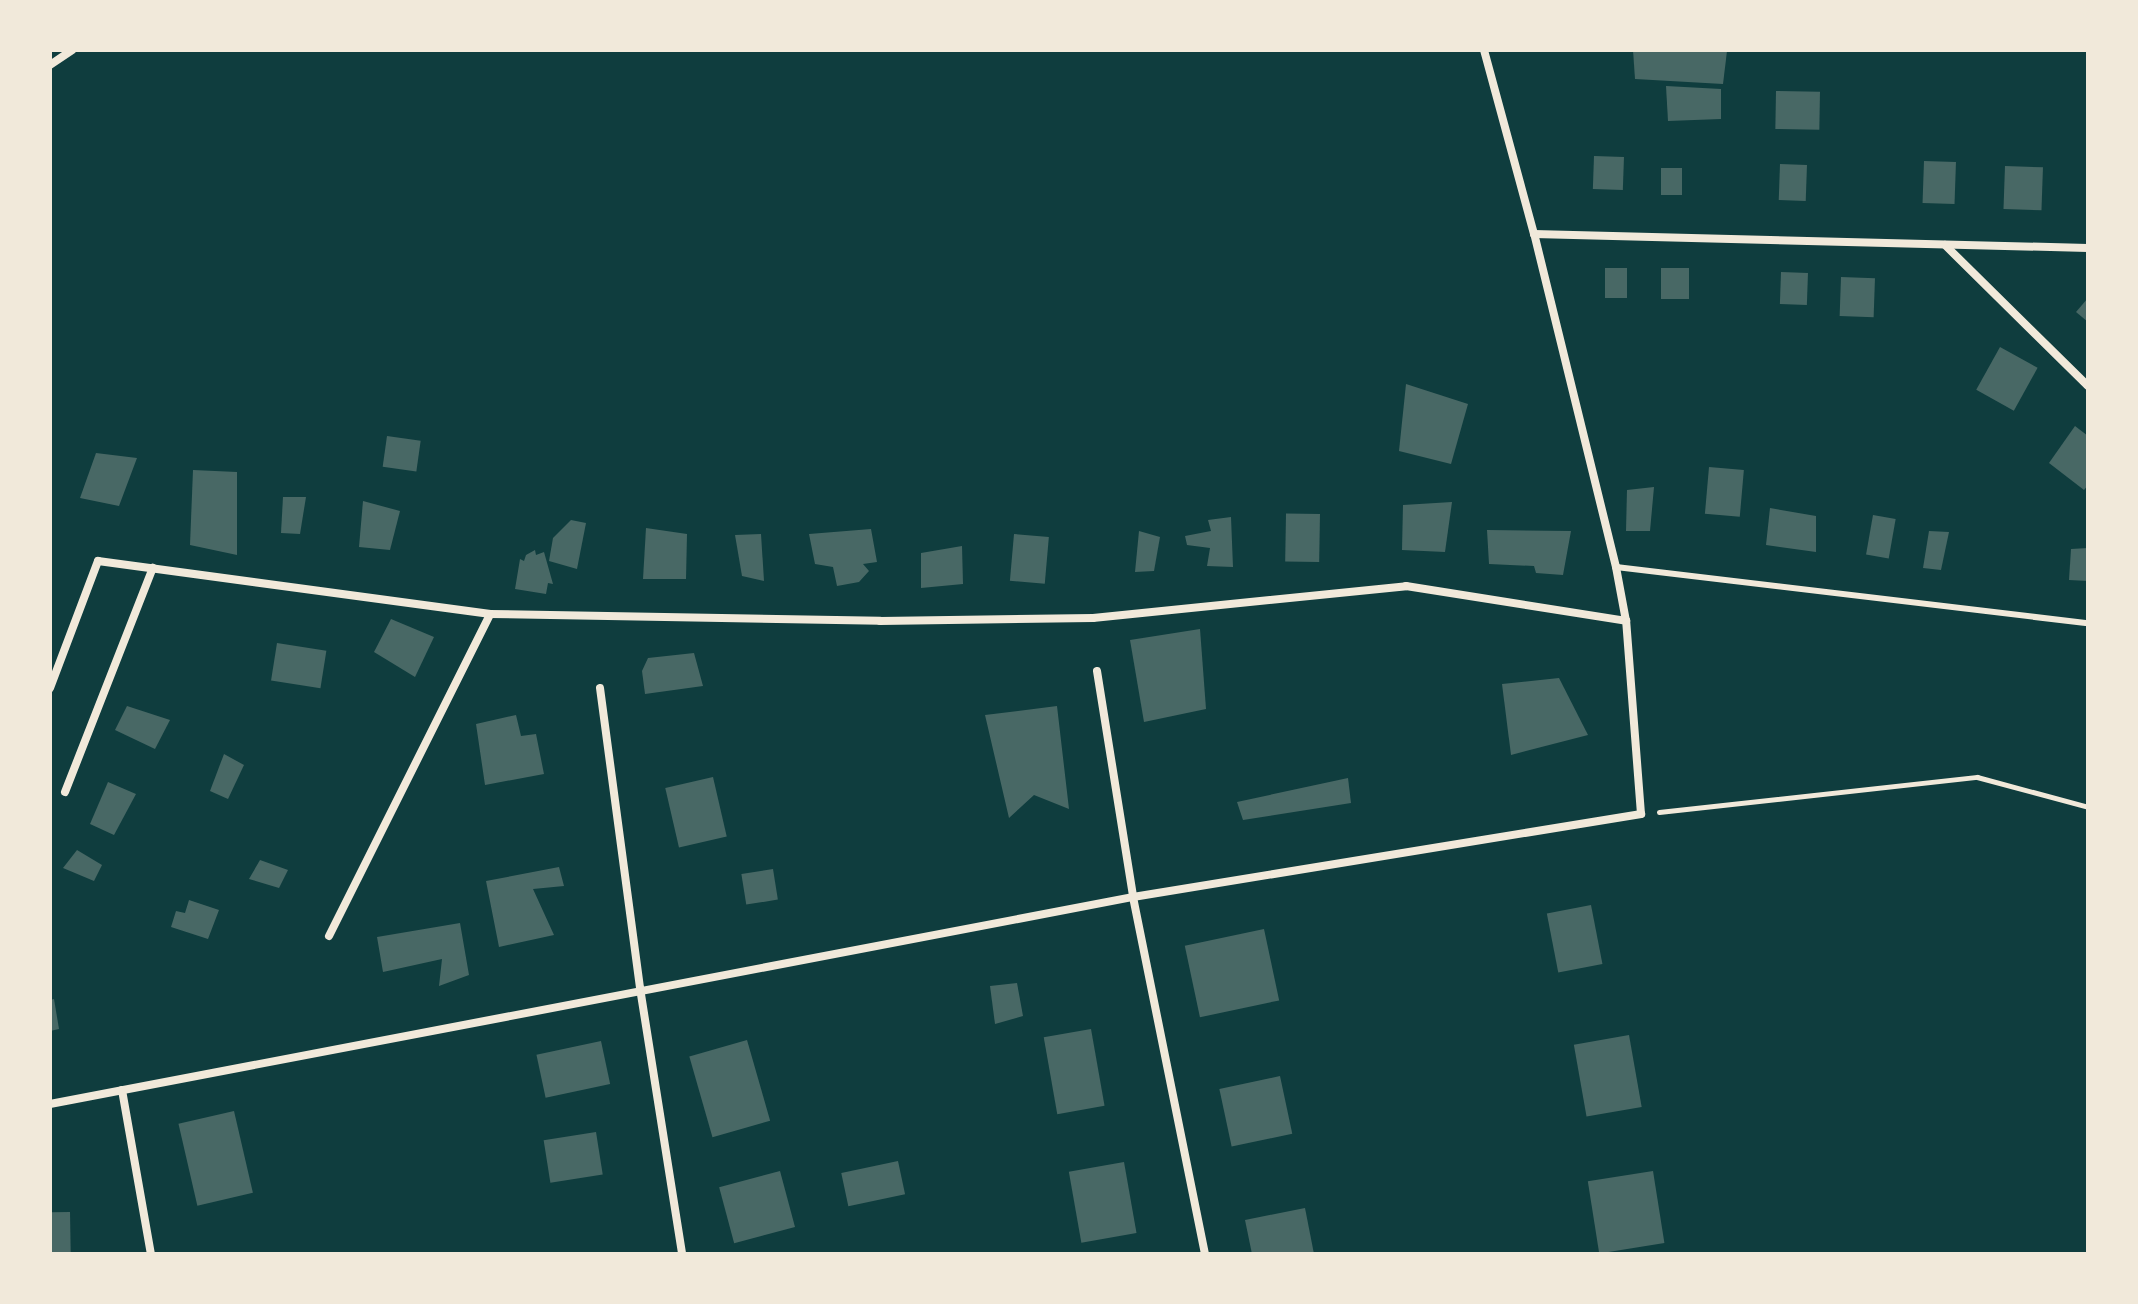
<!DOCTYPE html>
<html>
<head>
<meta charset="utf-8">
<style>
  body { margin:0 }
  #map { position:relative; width:2138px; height:1304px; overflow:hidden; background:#0f3d3e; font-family:"PT Serif",serif }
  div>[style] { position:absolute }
  .building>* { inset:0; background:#486865; transform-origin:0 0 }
  .path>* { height:5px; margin:-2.5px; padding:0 2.5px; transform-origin:2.5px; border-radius:2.5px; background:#f1e9da }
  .service>* { height:6px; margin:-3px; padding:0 3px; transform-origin:3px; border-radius:3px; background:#f1e9da }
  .minor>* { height:8px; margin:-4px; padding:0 4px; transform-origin:4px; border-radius:4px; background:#f1e9da }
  span { translate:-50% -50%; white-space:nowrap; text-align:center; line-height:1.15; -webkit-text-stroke:8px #f1e9da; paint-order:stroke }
  .frame { position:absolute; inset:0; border:52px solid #f1e9da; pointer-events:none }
</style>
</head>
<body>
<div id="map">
  <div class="building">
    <i style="clip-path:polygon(1633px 50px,1727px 51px,1723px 84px,1635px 79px)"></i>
    <i style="clip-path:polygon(1666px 86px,1721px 89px,1721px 119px,1668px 121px)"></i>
    <i style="left:1776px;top:91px;width:44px;height:38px;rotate:1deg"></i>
    <i style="left:1594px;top:156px;width:30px;height:33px;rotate:2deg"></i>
    <i style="left:1924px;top:161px;width:32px;height:42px;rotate:2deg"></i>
    <i style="left:1780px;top:164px;width:27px;height:36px;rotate:2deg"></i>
    <i style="left:2005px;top:166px;width:38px;height:43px;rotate:2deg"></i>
    <i style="left:1661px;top:168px;width:21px;height:27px"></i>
    <i style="left:1605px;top:268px;width:22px;height:30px"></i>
    <i style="left:1661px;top:268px;width:28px;height:31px"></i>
    <i style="left:1781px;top:272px;width:27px;height:32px;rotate:2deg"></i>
    <i style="left:1841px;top:277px;width:34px;height:39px;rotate:2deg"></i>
    <i style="clip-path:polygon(2088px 298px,2088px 322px,2076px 312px)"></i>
    <i style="left:2000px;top:347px;width:43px;height:49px;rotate:29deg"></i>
    <i style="clip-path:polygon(1406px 384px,1468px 404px,1451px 464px,1399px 451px)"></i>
    <i style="clip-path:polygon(2075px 426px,2088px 436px,2088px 485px,2084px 490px,2049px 463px)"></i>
    <i style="left:387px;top:436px;width:34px;height:31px;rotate:8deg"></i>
    <i style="clip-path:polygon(96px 453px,137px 458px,119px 506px,80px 498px)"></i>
    <i style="left:1709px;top:467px;width:35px;height:47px;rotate:5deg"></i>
    <i style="clip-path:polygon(193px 470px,237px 472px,237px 555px,190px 545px)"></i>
    <i style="clip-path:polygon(1654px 487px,1650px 531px,1626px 531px,1627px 490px)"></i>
    <i style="clip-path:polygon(283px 497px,306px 497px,300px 534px,281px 533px)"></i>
    <i style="clip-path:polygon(363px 501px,400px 511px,390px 550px,359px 547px)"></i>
    <i style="clip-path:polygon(1452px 502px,1445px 552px,1402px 550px,1403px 505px)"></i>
    <i style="clip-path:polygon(1770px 508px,1816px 516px,1816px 552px,1766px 545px)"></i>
    <i style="left:1320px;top:514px;width:48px;height:34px;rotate:91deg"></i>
    <i style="left:1873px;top:515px;width:23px;height:40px;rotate:10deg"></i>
    <i style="clip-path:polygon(1231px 517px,1233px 567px,1207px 566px,1210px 548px,1187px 545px,1185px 536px,1211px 531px,1208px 520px)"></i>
    <i style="clip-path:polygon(571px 520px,586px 523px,577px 569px,549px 561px,553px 538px)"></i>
    <i style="clip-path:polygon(646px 528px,687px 534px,686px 579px,643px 579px)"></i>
    <i style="clip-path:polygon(871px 529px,877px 562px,863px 564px,869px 571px,859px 582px,837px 586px,833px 567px,815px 564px,809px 534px)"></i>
    <i style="clip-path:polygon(1487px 530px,1571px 531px,1563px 575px,1536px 573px,1534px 566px,1489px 564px)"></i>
    <i style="clip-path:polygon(1139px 531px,1160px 537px,1154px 571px,1135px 572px)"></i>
    <i style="clip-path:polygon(1929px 531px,1949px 532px,1941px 570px,1923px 568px)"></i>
    <i style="clip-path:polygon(761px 534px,764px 581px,742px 576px,735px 535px)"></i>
    <i style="left:1014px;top:534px;width:35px;height:47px;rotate:5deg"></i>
    <i style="clip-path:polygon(962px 546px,963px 584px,921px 588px,921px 553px)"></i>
    <i style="clip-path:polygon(2088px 548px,2088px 581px,2069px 580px,2071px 549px)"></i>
    <i style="clip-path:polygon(535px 550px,536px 555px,544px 552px,553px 584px,548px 583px,546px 594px,515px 589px,520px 559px,524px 561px,526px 555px)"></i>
    <i style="clip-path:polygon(391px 619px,434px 637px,415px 677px,374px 652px)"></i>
    <i style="clip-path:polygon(1200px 629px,1206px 709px,1144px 722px,1130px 640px)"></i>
    <i style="left:277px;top:643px;width:50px;height:38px;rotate:9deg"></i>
    <i style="clip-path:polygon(694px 653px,703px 686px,645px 694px,642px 671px,648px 658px)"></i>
    <i style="clip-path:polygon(1559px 678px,1588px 735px,1511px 755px,1502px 684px)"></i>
    <i style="clip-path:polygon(127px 706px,170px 720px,155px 749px,115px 730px)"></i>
    <i style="clip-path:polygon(1057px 706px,1069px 809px,1034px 795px,1009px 818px,985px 715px)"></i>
    <i style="clip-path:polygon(516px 715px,521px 736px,536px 734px,544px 774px,485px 785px,476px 724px)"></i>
    <i style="clip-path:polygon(224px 754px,244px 765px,228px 799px,210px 791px)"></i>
    <i style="left:713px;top:777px;width:61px;height:49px;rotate:77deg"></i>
    <i style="clip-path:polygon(1348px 778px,1351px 803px,1243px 820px,1237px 802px)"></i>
    <i style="clip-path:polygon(108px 782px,136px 794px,114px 835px,90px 824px)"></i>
    <i style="clip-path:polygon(77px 850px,102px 865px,94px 881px,63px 868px)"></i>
    <i style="clip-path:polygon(260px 860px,288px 870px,279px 888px,249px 879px)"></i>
    <i style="clip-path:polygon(559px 867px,564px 886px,533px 889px,554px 935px,499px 947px,486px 881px)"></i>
    <i style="left:773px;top:869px;width:31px;height:32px;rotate:81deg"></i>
    <i style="clip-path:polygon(189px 900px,219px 910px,208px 939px,171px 927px,176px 911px,185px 913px)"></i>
    <i style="left:1591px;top:905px;width:60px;height:45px;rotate:79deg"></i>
    <i style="clip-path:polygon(460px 923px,469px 975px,439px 986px,442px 959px,383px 972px,377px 937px)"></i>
    <i style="left:1264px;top:929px;width:73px;height:81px;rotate:78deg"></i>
    <i style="clip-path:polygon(1017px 983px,1023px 1016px,995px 1024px,990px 986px)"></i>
    <i style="clip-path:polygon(54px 999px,59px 1029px,50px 1031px,50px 1000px)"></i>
    <i style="left:1091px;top:1029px;width:78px;height:48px;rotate:80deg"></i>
    <i style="left:1629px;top:1035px;width:73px;height:56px;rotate:80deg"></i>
    <i style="left:747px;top:1040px;width:84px;height:60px;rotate:74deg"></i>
    <i style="left:601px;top:1041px;width:44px;height:66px;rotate:78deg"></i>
    <i style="left:1280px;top:1076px;width:59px;height:62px;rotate:78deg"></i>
    <i style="left:234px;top:1111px;width:84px;height:57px;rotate:77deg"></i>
    <i style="left:596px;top:1132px;width:43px;height:53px;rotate:81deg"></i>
    <i style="left:898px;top:1161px;width:34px;height:58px;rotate:78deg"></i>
    <i style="left:1124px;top:1162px;width:72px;height:56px;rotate:80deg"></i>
    <i style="left:780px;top:1171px;width:58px;height:63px;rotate:75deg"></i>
    <i style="left:1653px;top:1171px;width:73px;height:66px;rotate:81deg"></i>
    <i style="clip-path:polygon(1305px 1208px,1314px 1254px,1252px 1254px,1245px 1220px)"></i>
    <i style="left:70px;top:1212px;width:42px;height:20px;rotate:89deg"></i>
  </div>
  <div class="path">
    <i style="left:1659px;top:812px;width:320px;rotate:-6.3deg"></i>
    <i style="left:1977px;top:777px;width:115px;rotate:15.1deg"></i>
  </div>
  <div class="service">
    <i style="left:1616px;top:567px;width:475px;rotate:6.8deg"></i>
  </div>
  <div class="minor">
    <i style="left:50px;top:65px;width:27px;rotate:-34deg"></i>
    <i style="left:1534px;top:234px;width:554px;rotate:1.45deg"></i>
    <i style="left:1945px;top:245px;width:201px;rotate:44.6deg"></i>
    <i style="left:1097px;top:671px;width:229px;rotate:80.9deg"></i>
    <i style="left:1133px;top:897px;width:364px;rotate:78.6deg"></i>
    <i style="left:50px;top:688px;width:136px;rotate:-69.3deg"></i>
    <i style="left:98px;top:561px;width:396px;rotate:7.7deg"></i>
    <i style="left:490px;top:614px;width:390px;rotate:1deg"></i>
    <i style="left:880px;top:621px;width:213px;rotate:-0.8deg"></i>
    <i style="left:1093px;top:618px;width:315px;rotate:-5.8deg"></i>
    <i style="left:1406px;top:586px;width:223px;rotate:9deg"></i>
    <i style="left:600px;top:688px;width:303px;rotate:82.4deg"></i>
    <i style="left:640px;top:988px;width:269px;rotate:81deg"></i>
    <i style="left:65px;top:792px;width:241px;rotate:-68.6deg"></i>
    <i style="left:329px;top:936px;width:360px;rotate:-63.4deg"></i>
    <i style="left:122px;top:1090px;width:167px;rotate:80deg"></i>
    <i style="left:50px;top:1104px;width:1103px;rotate:-10.82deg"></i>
    <i style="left:1133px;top:897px;width:515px;rotate:-9.28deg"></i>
    <i style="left:1641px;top:814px;width:194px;rotate:-94.4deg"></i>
    <i style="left:1626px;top:621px;width:55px;rotate:-100.5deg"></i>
    <i style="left:1616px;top:567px;width:343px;rotate:-103.8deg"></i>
    <i style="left:1534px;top:234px;width:191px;rotate:-105.2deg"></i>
  </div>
  <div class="frame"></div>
</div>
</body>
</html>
